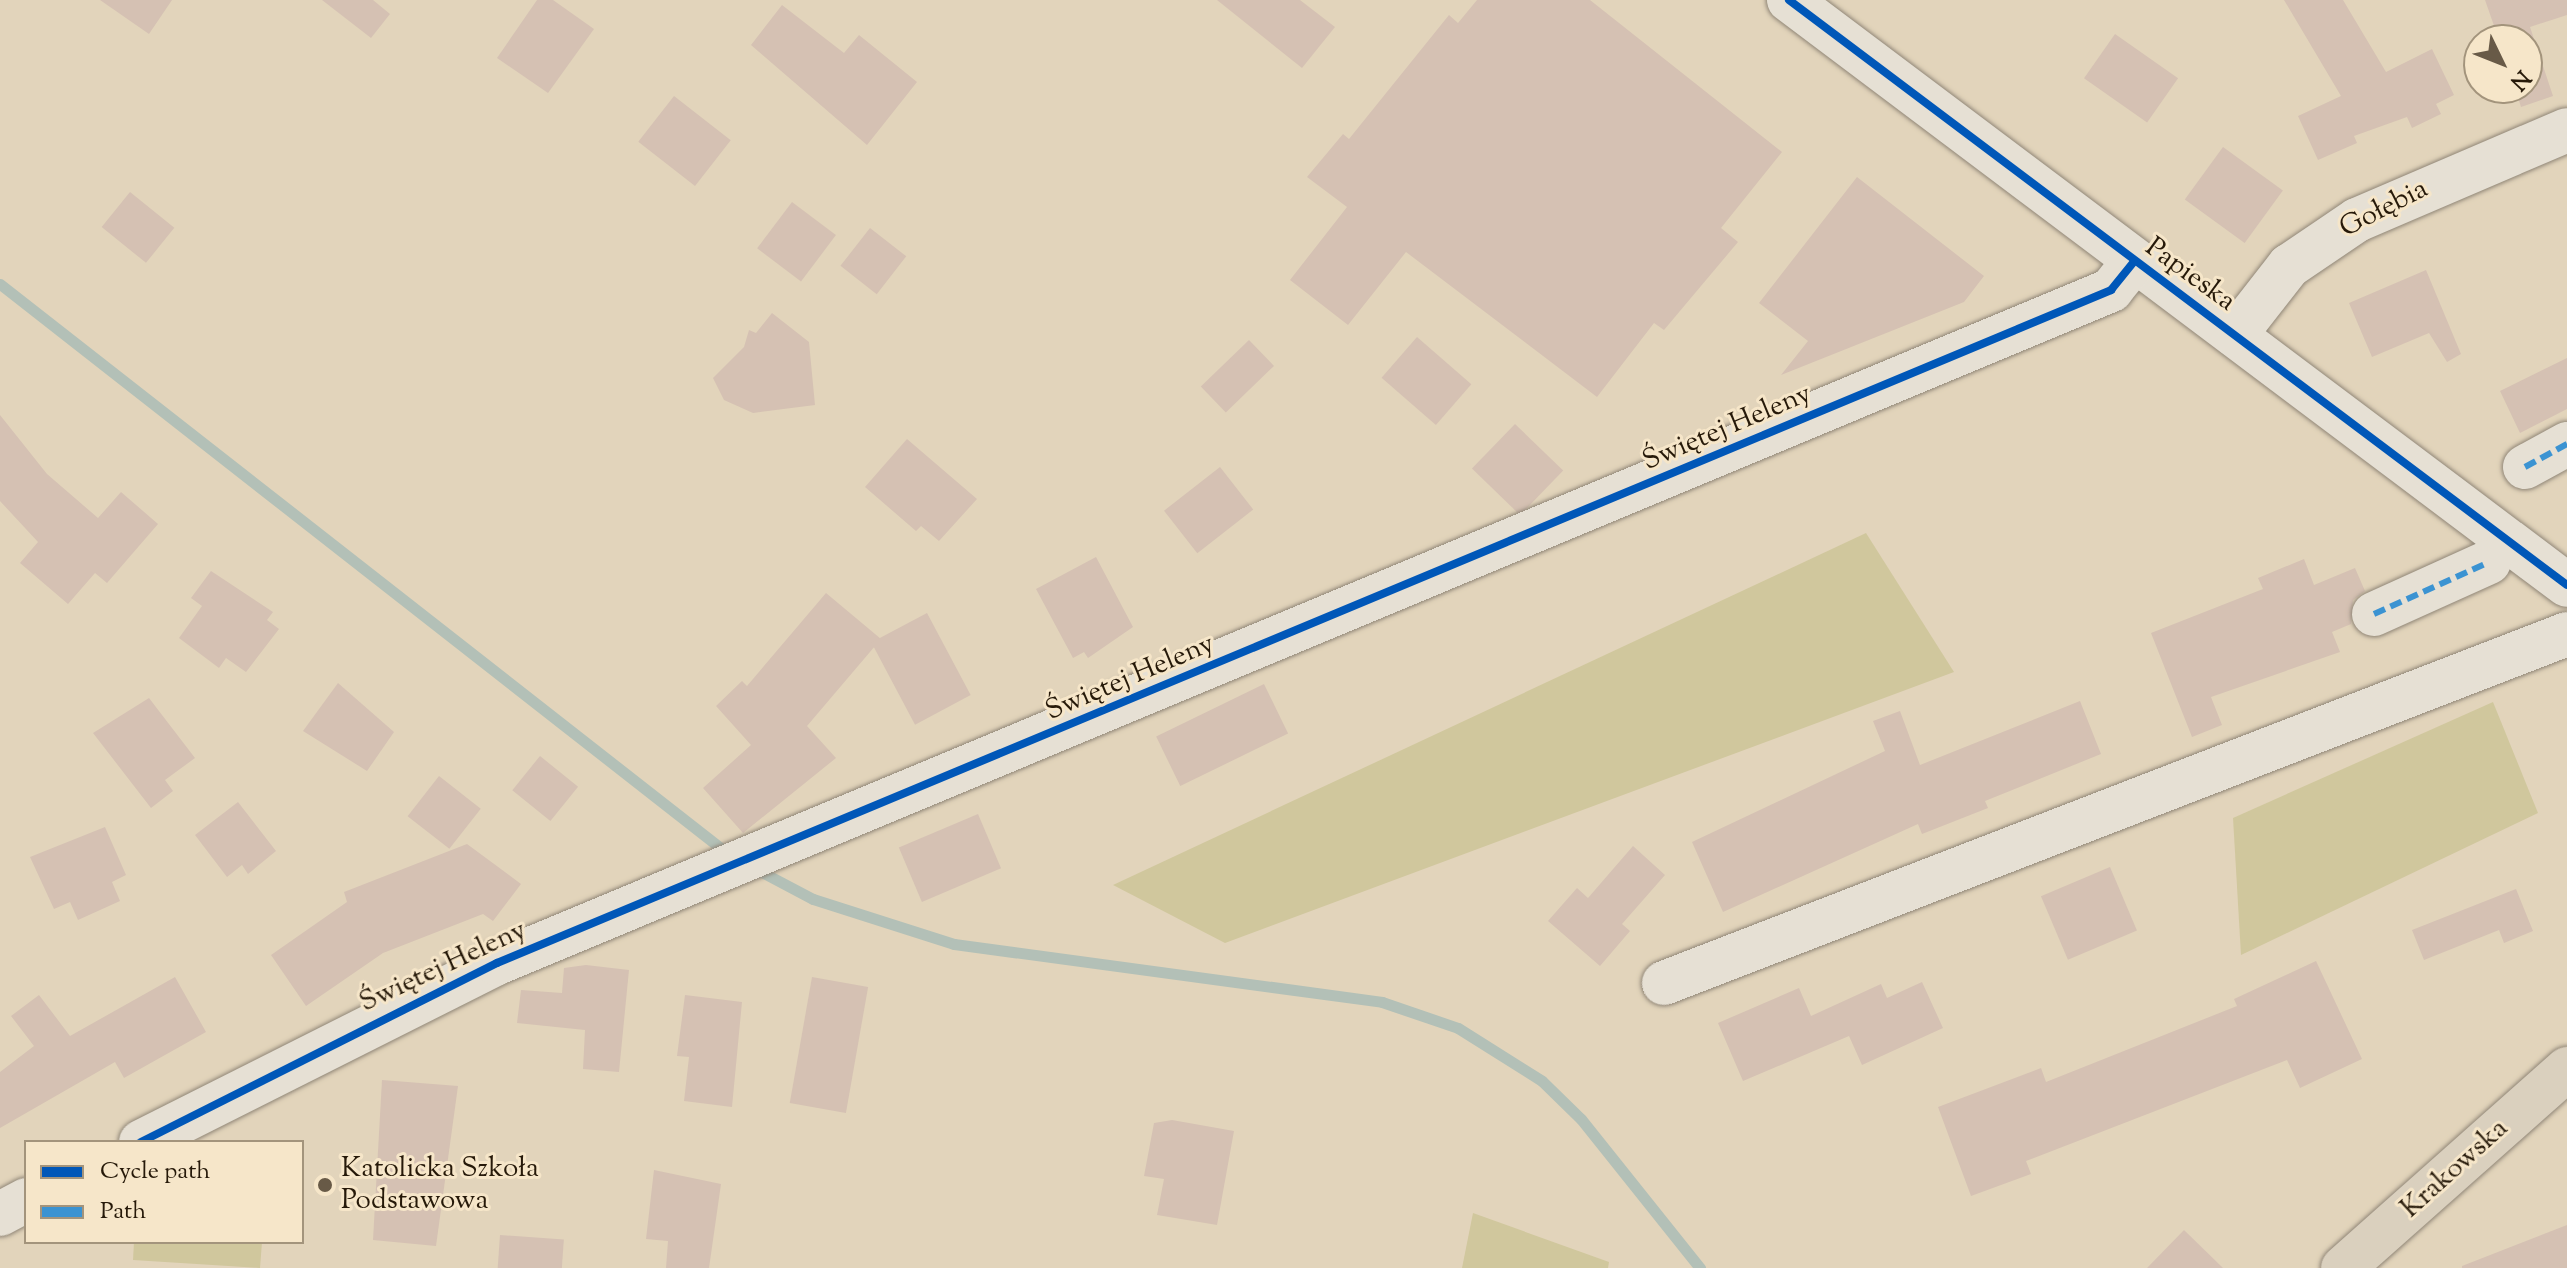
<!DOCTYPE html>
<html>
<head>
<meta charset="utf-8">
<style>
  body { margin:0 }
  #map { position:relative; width:2567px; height:1268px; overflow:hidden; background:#e2d4bb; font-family:"Sorts Mill Goudy",serif }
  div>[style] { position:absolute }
  .green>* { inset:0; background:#d0c79d }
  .stream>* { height:11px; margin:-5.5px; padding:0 5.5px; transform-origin:5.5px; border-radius:5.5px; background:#b3c0b7 }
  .building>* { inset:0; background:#d5c1b3; transform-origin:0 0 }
  .roads { filter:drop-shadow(0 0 2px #908677) drop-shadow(0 0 2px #908677) }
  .minor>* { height:44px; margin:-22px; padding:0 22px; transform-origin:22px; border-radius:22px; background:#e6e0d4 }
  .major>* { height:44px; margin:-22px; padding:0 22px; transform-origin:22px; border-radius:22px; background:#dad0be }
  .quiet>* { height:6px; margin-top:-3px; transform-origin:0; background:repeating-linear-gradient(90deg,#3b93d2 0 12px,transparent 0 18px) }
  .cycleway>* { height:8px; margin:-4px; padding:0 4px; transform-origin:4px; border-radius:4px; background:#0057b8 }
  .dots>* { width:22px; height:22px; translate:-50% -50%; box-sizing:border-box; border:4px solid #f6e6c9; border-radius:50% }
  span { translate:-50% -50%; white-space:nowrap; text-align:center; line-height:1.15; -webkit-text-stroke:6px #f6e6c9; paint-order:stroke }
  .street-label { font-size:28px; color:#261909 }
  .poi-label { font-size:28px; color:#261909 }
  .left { translate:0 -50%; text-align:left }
  .legend { position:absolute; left:24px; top:1140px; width:280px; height:104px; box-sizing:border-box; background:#f6e6c9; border:2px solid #a3947c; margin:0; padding:10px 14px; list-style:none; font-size:24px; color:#261909 }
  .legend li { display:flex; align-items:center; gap:16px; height:40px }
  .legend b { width:40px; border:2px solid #a3947c }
  .north { position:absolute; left:2463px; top:24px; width:80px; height:80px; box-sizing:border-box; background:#f6e6c9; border:2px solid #a3947c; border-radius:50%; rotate:133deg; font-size:22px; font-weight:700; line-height:32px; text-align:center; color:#261909 }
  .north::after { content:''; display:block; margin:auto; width:28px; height:36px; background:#685a47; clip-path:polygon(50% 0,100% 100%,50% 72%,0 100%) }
</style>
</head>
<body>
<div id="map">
  <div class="green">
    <i style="clip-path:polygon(1866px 533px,1954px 672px,1225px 943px,1113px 885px)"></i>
    <i style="clip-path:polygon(2493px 702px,2538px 813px,2241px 955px,2233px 818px)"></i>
    <i style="clip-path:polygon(1473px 1213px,1609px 1262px,1608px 1268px,1462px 1268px)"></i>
    <i style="clip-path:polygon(134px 1242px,262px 1242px,260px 1268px,133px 1260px)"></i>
  </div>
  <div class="stream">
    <i style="left:0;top:284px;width:923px;rotate:38.05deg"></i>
    <i style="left:756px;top:869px;width:64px;rotate:27.8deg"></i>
    <i style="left:813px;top:899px;width:148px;rotate:17.7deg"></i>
    <i style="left:954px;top:944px;width:432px;rotate:7.7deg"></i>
    <i style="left:1382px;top:1002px;width:80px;rotate:18.9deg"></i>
    <i style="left:1458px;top:1028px;width:99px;rotate:32.2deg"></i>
    <i style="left:1542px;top:1081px;width:54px;rotate:44.3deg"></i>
    <i style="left:1581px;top:1119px;width:191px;rotate:51.4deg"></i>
  </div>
  <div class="building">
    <i style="clip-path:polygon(100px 0,172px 0,149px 34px)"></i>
    <i style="clip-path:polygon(322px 0,373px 0,390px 14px,371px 38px)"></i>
    <i style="clip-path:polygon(537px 0,553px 0,594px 29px,548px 93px,497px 58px)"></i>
    <i style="clip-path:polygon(1217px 0,1300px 0,1335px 27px,1302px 68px)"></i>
    <i style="clip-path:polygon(1477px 0,1590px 0,1782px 152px,1721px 228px,1738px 242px,1664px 330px,1654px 323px,1597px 397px,1406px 252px,1348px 325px,1290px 280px,1347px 207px,1307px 177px,1343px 134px,1349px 139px,1449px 15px,1458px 23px)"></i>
    <i style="clip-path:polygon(2284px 0,2343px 0,2386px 72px,2432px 49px,2454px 95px,2436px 104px,2441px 114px,2412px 128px,2407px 117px,2354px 136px,2357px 143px,2318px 160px,2298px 116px,2341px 96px)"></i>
    <i style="clip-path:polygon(2485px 0,2567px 0,2567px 15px,2530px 27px,2553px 96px,2521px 107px,2515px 88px,2527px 88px,2527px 40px,2499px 40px)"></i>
    <i style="clip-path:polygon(782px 5px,844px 53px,859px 35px,917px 82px,867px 145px,751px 45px)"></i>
    <i style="left:2115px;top:34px;width:77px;height:54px;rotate:35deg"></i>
    <i style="left:674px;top:96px;width:72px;height:58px;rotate:38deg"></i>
    <i style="left:2223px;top:147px;width:74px;height:65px;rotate:36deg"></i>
    <i style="clip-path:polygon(1857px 177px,1984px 276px,1964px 302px,1781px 375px,1808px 341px,1759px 303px)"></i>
    <i style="left:130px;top:192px;width:57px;height:45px;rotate:39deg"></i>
    <i style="left:792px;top:202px;width:55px;height:58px;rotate:37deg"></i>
    <i style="left:870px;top:228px;width:46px;height:48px;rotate:38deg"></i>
    <i style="clip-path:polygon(2426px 270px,2461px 354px,2447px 362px,2429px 333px,2372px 357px,2349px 303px)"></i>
    <i style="clip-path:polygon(772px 313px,809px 342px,815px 405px,753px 413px,724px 400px,713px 378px,744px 347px,749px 330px,756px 333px)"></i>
    <i style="left:1417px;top:337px;width:72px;height:54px;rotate:41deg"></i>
    <i style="left:1249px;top:340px;width:36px;height:67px;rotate:46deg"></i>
    <i style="clip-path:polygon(2567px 358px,2567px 409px,2520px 433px,2500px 391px)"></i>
    <i style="clip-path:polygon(0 415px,47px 474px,98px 518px,121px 492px,158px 524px,107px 583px,95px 573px,68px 604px,20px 563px,38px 542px,0 501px)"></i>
    <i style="left:1515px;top:424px;width:67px;height:62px;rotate:44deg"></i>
    <i style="clip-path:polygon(907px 439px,977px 499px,939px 541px,921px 526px,916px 531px,865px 487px)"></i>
    <i style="left:1220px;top:467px;width:54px;height:71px;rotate:52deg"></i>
    <i style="clip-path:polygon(1096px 557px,1133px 627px,1088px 658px,1084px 652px,1073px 658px,1036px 589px)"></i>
    <i style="clip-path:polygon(2304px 559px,2314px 585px,2355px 568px,2365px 591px,2353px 600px,2351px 624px,2332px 632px,2340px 652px,2211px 697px,2222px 725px,2192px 737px,2151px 633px,2263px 589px,2258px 578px)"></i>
    <i style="clip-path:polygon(211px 571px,273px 612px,267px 620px,279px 629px,246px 672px,226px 658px,219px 668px,179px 638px,202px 606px,191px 598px)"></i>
    <i style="clip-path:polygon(826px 593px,881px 639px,807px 726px,836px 758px,743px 833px,703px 788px,751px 745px,716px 706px,742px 681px,747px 686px)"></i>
    <i style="left:927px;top:613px;width:93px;height:63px;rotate:62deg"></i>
    <i style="clip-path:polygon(338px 683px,394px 732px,367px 771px,303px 731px)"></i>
    <i style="left:1264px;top:684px;width:55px;height:120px;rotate:64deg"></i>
    <i style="clip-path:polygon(149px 698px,195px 758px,165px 780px,173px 791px,151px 808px,93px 733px)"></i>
    <i style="clip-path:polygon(2080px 701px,2101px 754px,1985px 801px,1988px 808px,1922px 834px,1918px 824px,1723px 912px,1692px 842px,1885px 751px,1873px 721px,1900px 711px,1920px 765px)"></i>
    <i style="left:540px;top:756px;width:49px;height:44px;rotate:39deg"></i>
    <i style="left:439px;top:776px;width:53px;height:51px;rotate:38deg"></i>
    <i style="clip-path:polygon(238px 802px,276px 851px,248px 874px,242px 865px,227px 877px,195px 835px)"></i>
    <i style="left:978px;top:814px;width:59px;height:86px;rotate:67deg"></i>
    <i style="clip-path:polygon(105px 827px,126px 875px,112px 882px,120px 901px,78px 920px,70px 902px,54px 909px,30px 857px)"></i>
    <i style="clip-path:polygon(467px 844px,521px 884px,493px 921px,483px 914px,383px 953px,306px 1006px,271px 955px,347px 902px,344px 892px)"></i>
    <i style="clip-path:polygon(1633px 846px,1665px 875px,1622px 924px,1630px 931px,1600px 966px,1548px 921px,1577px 888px,1588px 898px)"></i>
    <i style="left:2110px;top:867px;width:69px;height:75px;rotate:67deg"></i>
    <i style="clip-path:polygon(2516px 889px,2533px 931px,2504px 943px,2499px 930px,2424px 960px,2412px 930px)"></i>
    <i style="clip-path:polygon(2316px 961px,2362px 1059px,2300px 1088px,2287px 1060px,2026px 1161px,2031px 1174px,1971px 1196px,1938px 1107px,2041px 1068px,2046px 1082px,2237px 1006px,2234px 999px)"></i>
    <i style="clip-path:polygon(586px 965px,629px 970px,619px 1072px,583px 1069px,585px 1030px,517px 1023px,521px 990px,562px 993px,564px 968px)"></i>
    <i style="clip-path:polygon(175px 977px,206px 1032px,124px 1078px,115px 1062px,0 1128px,0 1072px,34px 1046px,11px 1016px,39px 995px,70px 1036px)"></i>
    <i style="left:812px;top:977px;width:57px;height:128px;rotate:10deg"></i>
    <i style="clip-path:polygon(1922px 982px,1943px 1028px,1862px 1065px,1849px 1036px,1743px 1081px,1718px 1023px,1799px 988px,1811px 1016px,1881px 984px,1887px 998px)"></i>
    <i style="clip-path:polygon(685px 995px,742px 1002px,732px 1107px,684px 1101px,689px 1057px,677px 1056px)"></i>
    <i style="clip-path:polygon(382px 1080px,458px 1086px,436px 1246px,373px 1240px)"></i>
    <i style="clip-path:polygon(1172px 1120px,1234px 1131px,1217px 1225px,1157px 1215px,1164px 1179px,1144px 1176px,1154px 1123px)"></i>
    <i style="clip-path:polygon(654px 1170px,721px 1184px,709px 1268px,666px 1268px,668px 1241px,646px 1239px)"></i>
    <i style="clip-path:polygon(2567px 1225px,2567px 1268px,2462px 1268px,2462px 1266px)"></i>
    <i style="clip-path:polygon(2184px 1230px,2223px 1268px,2147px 1268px)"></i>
    <i style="left:500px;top:1235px;width:64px;height:33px;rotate:4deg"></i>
  </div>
  <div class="roads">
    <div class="minor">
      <i style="left:1789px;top:0;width:973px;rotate:36.94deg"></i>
      <i style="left:2235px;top:335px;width:88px;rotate:-52deg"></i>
      <i style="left:2289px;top:266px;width:82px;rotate:-34.1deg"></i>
      <i style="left:2357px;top:220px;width:228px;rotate:-23.2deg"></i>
      <i style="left:2525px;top:467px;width:48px;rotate:-28.7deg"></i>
      <i style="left:2374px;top:614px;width:126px;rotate:-24.3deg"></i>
      <i style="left:1664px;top:983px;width:968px;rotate:-21.13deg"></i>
      <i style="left:141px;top:1142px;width:398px;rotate:-26.7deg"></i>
      <i style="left:497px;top:963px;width:1749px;rotate:-22.63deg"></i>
      <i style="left:2111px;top:290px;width:36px;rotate:-51deg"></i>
      <i style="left:0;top:1214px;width:30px;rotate:-28deg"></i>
    </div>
    <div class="major">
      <i style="left:2343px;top:1268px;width:300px;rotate:-41.6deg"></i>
    </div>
  </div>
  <div class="quiet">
    <i style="left:2525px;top:467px;width:48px;rotate:-28.7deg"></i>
    <i style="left:2374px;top:614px;width:126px;rotate:-24.3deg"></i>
  </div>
  <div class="cycleway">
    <i style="left:1789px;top:0;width:973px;rotate:36.94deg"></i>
    <i style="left:141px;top:1142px;width:398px;rotate:-26.7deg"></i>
    <i style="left:497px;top:963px;width:1749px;rotate:-22.63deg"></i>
    <i style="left:2111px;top:290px;width:36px;rotate:-51deg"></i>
  </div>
  <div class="dots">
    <i style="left:325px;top:1185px;background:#685a47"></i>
  </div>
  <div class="street-label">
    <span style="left:2384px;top:209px;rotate:-27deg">Gołębia</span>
    <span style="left:2190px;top:275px;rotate:36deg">Papieska</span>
    <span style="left:1727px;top:428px;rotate:-23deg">Świętej Heleny</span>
    <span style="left:1130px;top:678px;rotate:-23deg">Świętej Heleny</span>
    <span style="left:443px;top:967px;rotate:-25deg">Świętej Heleny</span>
    <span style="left:2455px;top:1169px;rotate:-42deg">Krakowska</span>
  </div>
  <div class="poi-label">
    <span class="left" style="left:341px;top:1185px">Katolicka Szkoła<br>Podstawowa</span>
  </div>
  <ul class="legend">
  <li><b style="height:10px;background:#0057b8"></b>Cycle path</li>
  <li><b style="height:10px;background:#3b93d2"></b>Path</li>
  </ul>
  <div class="north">N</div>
</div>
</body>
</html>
